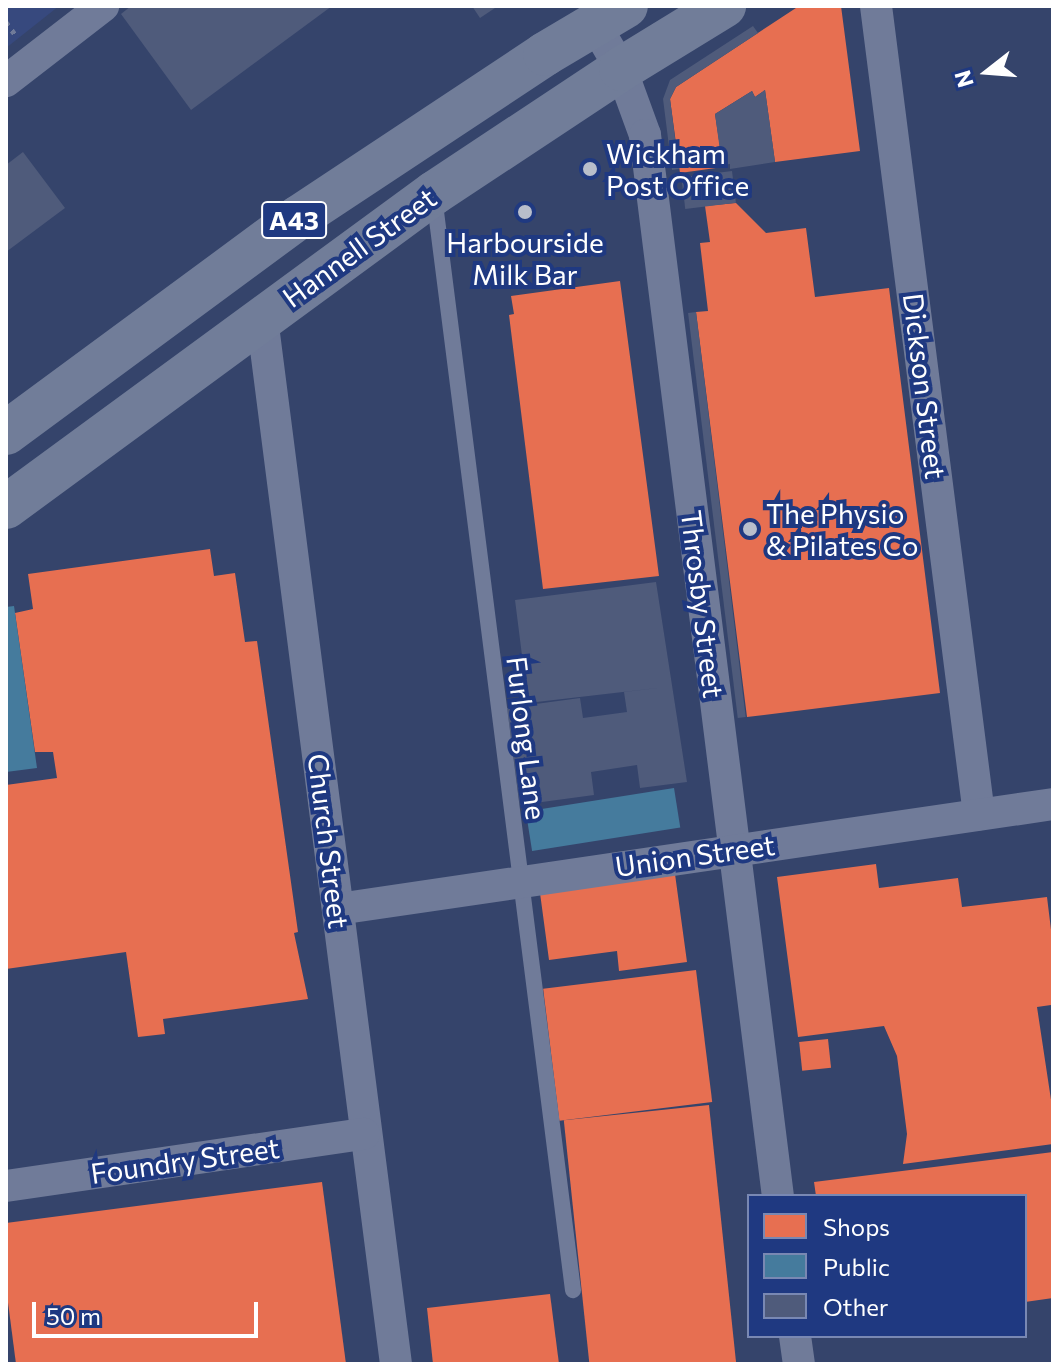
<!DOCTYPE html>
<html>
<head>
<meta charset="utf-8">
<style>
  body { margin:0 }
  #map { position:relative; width:1059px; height:1370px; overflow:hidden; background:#35446b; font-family:Commissioner,sans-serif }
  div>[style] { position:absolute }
  .water>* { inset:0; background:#37497e }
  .shops>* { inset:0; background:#e76f51; transform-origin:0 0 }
  .public>* { inset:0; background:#457b9d; transform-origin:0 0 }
  .building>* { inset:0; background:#4f5b7b; transform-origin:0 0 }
  .path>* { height:5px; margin-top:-2.5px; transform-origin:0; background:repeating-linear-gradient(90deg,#707b99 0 4px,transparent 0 10px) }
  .lane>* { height:16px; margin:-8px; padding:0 8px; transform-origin:8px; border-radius:8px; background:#707b99 }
  .street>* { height:32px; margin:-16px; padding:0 16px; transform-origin:16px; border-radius:16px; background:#707b99 }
  .highway>* { height:44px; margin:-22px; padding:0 22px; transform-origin:22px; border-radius:22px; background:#717d99 }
  .dots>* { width:22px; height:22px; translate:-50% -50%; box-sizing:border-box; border:4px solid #1f3981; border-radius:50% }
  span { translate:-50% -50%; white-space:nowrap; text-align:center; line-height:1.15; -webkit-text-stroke:8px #1f3981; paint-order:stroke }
  .shield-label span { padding:2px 6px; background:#1f3981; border:2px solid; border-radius:6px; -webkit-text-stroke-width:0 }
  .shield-label { font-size:26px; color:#fff; font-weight:700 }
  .poi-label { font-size:28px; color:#fff }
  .left { translate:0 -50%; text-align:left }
  .street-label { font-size:28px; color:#fff }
  .frame { position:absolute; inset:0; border:8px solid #fff; pointer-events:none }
  .legend { position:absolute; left:747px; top:1194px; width:280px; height:144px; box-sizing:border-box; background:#1f3981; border:2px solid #7988b3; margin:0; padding:10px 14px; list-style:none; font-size:24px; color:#fff }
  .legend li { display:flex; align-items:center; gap:16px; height:40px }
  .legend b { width:40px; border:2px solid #7988b3 }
  .north { position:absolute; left:947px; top:32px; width:80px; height:80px; -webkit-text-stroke:6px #1f3981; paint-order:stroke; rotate:253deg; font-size:22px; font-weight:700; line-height:32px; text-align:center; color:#fff }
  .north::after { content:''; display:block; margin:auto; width:28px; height:36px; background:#fff; clip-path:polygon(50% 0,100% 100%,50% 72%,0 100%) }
  .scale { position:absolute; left:32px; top:1302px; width:226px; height:36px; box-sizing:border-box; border:4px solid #fff; border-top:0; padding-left:10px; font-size:24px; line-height:28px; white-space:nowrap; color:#fff; -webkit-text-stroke:6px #1f3981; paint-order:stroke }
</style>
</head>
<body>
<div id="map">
  <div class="water">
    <i style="clip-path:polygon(6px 6px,59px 6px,6px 48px)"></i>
  </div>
  <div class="shops">
    <i style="clip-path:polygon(799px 6px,841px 6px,860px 151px,775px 162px,765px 90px,755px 97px,752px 91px,715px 114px,723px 167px,680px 173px,670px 99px,676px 87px)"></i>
    <i style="clip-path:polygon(736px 203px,766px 233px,806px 228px,815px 297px,889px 288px,940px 693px,747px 717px,696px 312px,708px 311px,700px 243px,710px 242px,705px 206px)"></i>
    <i style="clip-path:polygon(620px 281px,659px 576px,543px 589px,509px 315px,514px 314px,511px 296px)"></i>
    <i style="clip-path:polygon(210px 549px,214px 576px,235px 573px,245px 642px,257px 641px,298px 932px,294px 933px,308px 999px,163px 1019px,165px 1034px,138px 1037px,126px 952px,6px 969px,6px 785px,57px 778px,53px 752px,35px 752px,15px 613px,33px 609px,28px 574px)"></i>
    <i style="clip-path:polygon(876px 864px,879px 888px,958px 878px,962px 907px,1047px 897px,1053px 946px,1051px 1005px,1037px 1007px,1053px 1113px,1053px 1144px,903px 1164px,907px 1134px,897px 1056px,884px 1026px,798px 1037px,777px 877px)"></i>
    <i style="clip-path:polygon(675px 874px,687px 962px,619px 971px,617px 951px,549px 960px,540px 893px)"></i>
    <i style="left:696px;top:970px;width:133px;height:154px;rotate:83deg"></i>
    <i style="left:828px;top:1039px;width:29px;height:29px;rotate:84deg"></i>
    <i style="left:709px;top:1105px;width:261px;height:146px;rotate:84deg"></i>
    <i style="clip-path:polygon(1053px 1152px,1053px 1298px,1025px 1302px,1025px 1196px,816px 1196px,814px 1182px)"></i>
    <i style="clip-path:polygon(322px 1182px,346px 1364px,16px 1364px,6px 1287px,6px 1223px)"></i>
    <i style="clip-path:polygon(550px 1294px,559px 1364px,433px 1364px,427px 1308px)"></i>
  </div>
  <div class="public">
    <i style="clip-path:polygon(14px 606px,37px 768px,6px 772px,6px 607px)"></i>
    <i style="left:674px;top:788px;width:40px;height:150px;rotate:81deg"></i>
  </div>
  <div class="building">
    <i style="clip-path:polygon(131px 6px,332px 6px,191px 110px,121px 14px)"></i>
    <i style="clip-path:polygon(472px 6px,498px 6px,480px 18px)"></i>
    <i style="clip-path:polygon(753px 26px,758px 33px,676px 87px,670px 99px,679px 169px,672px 170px,663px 99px,670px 80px)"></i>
    <i style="clip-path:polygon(765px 90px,775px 162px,730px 169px,730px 164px,722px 165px,715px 114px,752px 91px,755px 97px)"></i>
    <i style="clip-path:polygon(23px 152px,65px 208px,6px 252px,6px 165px)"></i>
    <i style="left:732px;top:171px;width:32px;height:51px;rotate:83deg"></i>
    <i style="left:696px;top:312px;width:408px;height:8px;rotate:83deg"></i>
    <i style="clip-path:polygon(656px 582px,687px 782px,640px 788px,637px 765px,591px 772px,594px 795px,520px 805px,507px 708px,580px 698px,583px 718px,627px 712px,624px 692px,666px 687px,528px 703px,515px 600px)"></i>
  </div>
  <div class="path">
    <i style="left:6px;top:22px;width:17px;rotate:54deg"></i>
  </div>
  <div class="lane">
    <i style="left:434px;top:196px;width:1103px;rotate:82.76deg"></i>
  </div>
  <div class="street">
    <i style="left:876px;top:6px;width:815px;rotate:82.74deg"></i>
    <i style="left:594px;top:23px;width:53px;rotate:59.6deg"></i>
    <i style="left:621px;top:69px;width:70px;rotate:70deg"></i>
    <i style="left:645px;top:135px;width:1069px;rotate:82.86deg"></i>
    <i style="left:6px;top:81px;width:123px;rotate:-37.7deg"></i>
    <i style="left:262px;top:318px;width:1055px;rotate:82.7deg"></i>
    <i style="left:338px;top:909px;width:723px;rotate:-8.35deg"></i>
    <i style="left:6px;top:1186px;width:362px;rotate:-8.3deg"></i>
    <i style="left:795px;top:1336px;width:28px;rotate:82deg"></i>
  </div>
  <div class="highway">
    <i style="left:6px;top:433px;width:364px;rotate:-36.4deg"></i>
    <i style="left:299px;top:217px;width:295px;rotate:-33.5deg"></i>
    <i style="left:545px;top:54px;width:94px;rotate:-30.7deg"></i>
    <i style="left:6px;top:507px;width:531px;rotate:-36.27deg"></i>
    <i style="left:434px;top:193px;width:224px;rotate:-33.5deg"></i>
    <i style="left:621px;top:69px;width:121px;rotate:-31.5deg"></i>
  </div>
  <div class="dots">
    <i style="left:590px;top:169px;background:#b8becb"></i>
    <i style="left:525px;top:212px;background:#b8becb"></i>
    <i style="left:750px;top:529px;background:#b8becb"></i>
  </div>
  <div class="shield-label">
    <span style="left:294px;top:220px">A43</span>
  </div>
  <div class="poi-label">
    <span class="left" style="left:606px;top:169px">Wickham<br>Post Office</span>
    <span style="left:525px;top:258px">Harbourside<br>Milk Bar</span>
    <span class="left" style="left:766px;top:529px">The Physio<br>&amp; Pilates Co</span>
  </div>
  <div class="street-label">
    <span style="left:359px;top:247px;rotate:-36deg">Hannell Street</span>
    <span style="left:925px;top:386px;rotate:83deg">Dickson Street</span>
    <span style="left:703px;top:604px;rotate:83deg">Throsby Street</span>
    <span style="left:527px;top:738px;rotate:83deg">Furlong Lane</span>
    <span style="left:329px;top:841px;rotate:83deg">Church Street</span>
    <span style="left:695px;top:855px;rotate:-8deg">Union Street</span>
    <span style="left:185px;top:1160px;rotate:-8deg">Foundry Street</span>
  </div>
  <div class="frame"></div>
  <ul class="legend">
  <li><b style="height:22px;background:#e76f51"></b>Shops</li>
  <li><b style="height:22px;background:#457b9d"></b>Public</li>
  <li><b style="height:22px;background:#4f5b7b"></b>Other</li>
  </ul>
  <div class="north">N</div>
  <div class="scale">50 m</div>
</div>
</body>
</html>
